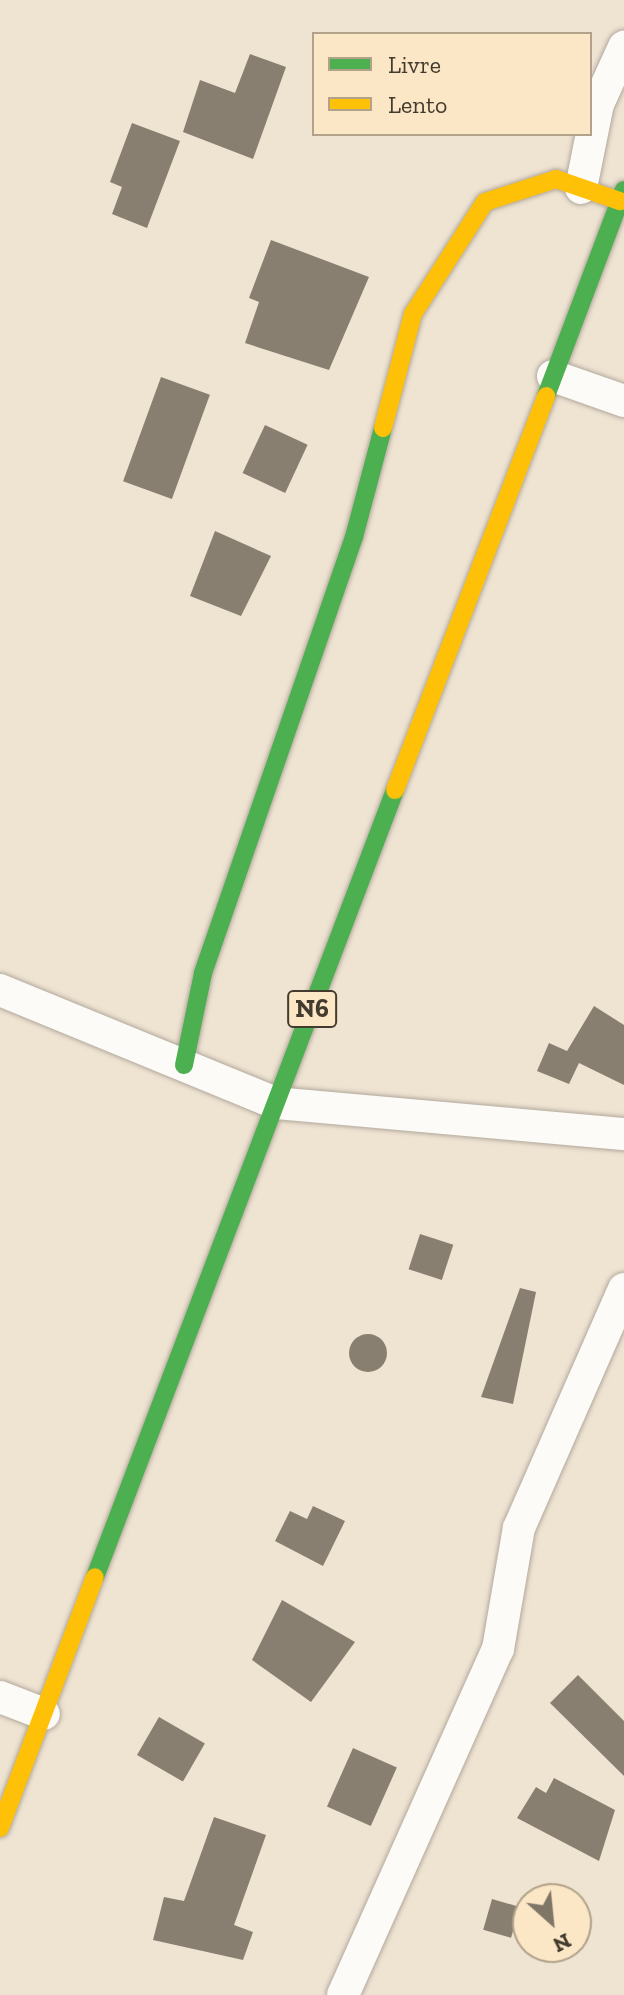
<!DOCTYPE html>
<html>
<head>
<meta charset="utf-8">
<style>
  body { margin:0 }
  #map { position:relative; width:624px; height:1995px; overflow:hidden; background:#efe3d2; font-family:"Zilla Slab",serif }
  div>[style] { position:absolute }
  .building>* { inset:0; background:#897f71; transform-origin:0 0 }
  .round { border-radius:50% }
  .roads { filter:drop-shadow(0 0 2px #b1a99c) drop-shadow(0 0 2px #b1a99c) }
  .street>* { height:32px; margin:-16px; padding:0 16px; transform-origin:16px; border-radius:16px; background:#fdfbf8 }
  .fast>* { height:18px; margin:-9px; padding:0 9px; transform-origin:9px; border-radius:9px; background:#4caf50 }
  .slow>* { height:18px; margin:-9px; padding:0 9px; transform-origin:9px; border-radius:9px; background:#ffc107 }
  span { translate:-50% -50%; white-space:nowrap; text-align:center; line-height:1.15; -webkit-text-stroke:8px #fbe6c6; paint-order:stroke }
  .shield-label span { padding:2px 6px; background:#fbe6c6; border:2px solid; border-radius:6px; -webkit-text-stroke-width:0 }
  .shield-label { font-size:26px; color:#433b2e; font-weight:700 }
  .legend { position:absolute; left:312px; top:32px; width:280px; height:104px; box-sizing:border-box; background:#fbe6c6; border:2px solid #b1a289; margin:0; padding:10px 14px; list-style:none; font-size:24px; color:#433b2e }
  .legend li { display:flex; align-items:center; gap:16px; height:40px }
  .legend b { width:40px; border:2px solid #b1a289 }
  .north { position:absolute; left:512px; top:1883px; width:80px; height:80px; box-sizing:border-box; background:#fbe6c6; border:2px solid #b1a289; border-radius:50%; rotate:153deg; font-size:22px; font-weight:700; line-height:32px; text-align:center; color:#433b2e }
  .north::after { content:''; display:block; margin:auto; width:28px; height:36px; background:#7f7667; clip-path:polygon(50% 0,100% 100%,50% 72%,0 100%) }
</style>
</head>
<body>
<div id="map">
  <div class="building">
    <i style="clip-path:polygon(250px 54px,286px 67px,253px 159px,183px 132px,200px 80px,235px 93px)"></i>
    <i style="clip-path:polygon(132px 123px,180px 141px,147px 228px,112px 214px,122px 187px,110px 182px)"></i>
    <i style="clip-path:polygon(271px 240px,369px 277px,329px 370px,245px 343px,259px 302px,249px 298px)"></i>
    <i style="left:161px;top:377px;width:52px;height:111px;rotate:20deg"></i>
    <i style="left:265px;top:425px;width:47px;height:53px;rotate:25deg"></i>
    <i style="clip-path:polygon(215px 531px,271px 556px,241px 616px,190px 596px)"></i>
    <i style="clip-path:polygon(594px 1006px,624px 1025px,624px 1085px,579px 1063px,569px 1084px,537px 1071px,549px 1043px,567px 1051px)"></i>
    <i style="left:420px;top:1234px;width:35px;height:37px;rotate:18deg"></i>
    <i style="clip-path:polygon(520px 1288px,536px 1292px,513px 1404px,481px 1397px)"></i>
    <i class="round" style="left:349px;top:1334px;width:38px;height:38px"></i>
    <i style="clip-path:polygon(313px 1506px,345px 1521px,323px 1566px,275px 1541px,290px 1511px,307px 1519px)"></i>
    <i style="clip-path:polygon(282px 1600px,355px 1642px,311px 1702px,252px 1660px)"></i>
    <i style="clip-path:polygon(578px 1675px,624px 1721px,624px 1776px,550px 1703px)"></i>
    <i style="left:159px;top:1717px;width:53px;height:44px;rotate:30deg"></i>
    <i style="left:353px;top:1748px;width:48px;height:64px;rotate:24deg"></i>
    <i style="clip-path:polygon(554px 1778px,615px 1810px,599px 1861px,517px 1818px,536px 1787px,546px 1793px)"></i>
    <i style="clip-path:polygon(214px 1817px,266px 1835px,234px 1925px,253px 1932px,243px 1960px,153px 1940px,164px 1897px,184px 1901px)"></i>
    <i style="left:492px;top:1899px;width:29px;height:32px;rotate:16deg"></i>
  </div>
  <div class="roads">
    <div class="street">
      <i style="left:581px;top:188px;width:86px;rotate:-78.6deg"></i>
      <i style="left:598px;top:104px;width:63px;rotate:-65.5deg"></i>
      <i style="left:553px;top:376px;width:75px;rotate:19.4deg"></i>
      <i style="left:0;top:990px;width:298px;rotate:22.3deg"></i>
      <i style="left:276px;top:1103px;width:349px;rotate:5.1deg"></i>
      <i style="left:0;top:1697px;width:47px;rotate:21.1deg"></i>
      <i style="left:343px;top:1995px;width:379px;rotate:-65.9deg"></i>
      <i style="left:498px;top:1649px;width:123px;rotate:-80.2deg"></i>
      <i style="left:519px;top:1528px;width:261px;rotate:-66.3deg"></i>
    </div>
    <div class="fast">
      <i style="left:546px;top:396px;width:220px;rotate:-69.3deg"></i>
      <i style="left:184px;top:1065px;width:94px;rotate:-78.3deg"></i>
      <i style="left:203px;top:973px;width:461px;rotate:-70.9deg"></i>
      <i style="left:354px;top:537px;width:113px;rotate:-75.1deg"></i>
      <i style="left:95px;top:1577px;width:842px;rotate:-69.13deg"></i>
    </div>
    <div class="slow">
      <i style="left:383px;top:428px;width:118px;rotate:-75.3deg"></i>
      <i style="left:413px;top:314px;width:133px;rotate:-57.3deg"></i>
      <i style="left:485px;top:202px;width:75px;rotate:-17.9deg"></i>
      <i style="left:556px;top:179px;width:68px;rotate:19deg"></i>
      <i style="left:395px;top:790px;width:422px;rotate:-69deg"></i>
      <i style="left:0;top:1828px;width:268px;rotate:-69.3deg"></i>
    </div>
  </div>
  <div class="shield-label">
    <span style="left:312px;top:1009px">N6</span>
  </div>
  <ul class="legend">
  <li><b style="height:10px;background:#4caf50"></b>Livre</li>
  <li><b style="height:10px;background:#ffc107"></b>Lento</li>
  </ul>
  <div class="north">N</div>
</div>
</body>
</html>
